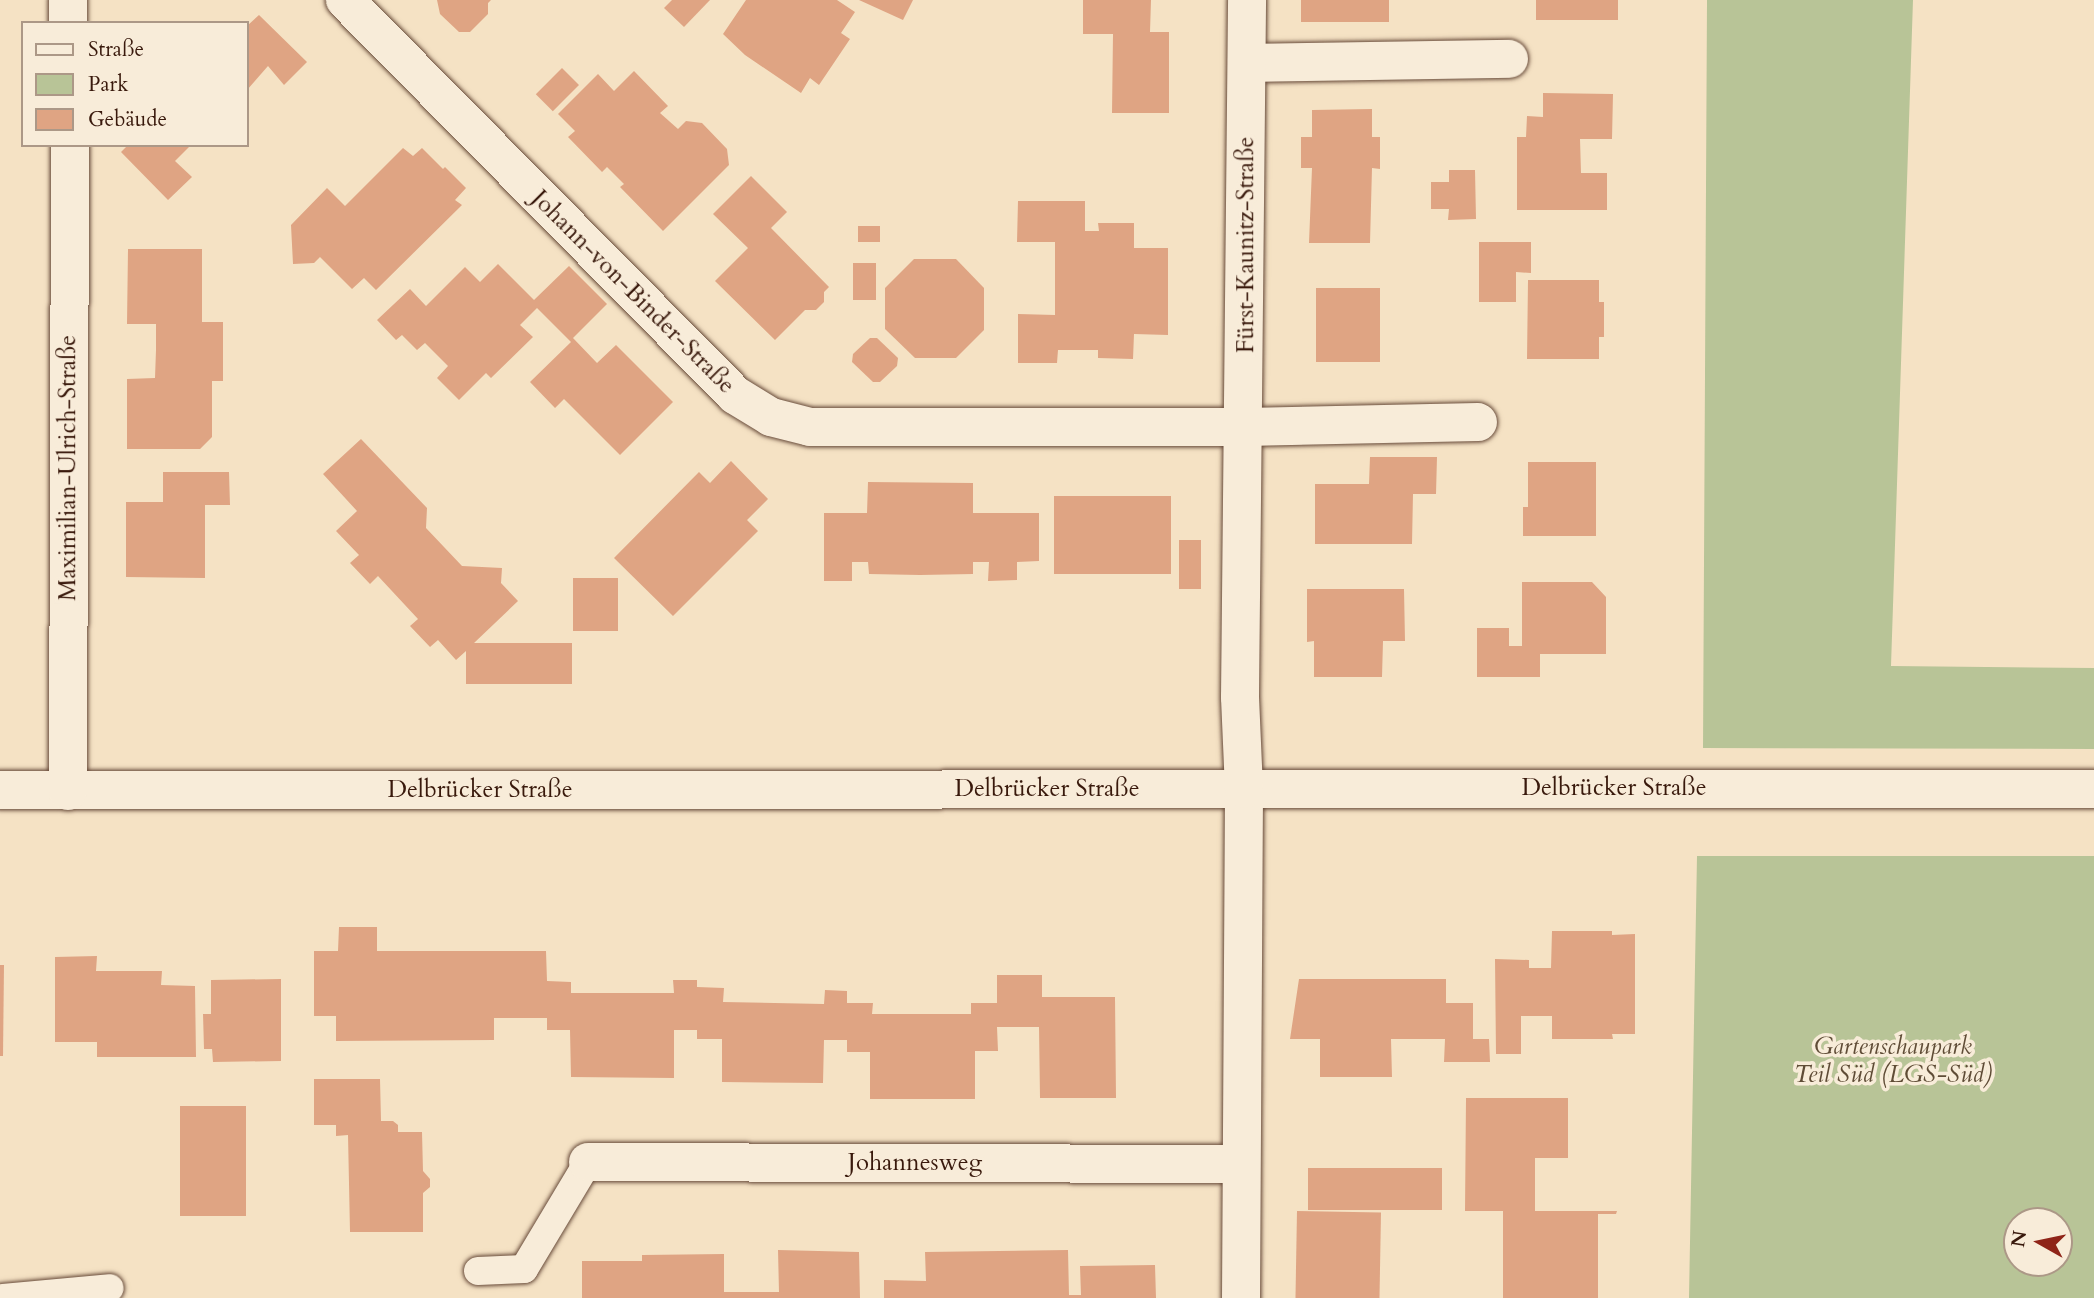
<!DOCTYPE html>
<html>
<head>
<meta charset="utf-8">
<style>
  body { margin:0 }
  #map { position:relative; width:2094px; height:1298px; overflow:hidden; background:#f5e2c4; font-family:Cardo,serif }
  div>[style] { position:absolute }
  .green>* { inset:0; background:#b8c497 }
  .building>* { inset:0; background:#dfa483; transform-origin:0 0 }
  .roads { filter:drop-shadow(0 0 2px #684b3a) drop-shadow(0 0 2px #684b3a) }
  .service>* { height:28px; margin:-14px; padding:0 14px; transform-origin:14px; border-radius:14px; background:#f8ecd9 }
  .minor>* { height:38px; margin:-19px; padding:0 19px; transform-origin:19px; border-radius:19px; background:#f8ecd9 }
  span { translate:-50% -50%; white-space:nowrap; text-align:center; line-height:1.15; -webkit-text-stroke:7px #f8ecd9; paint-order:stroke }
  .street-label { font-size:24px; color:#39190c }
  .park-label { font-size:24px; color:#5f4c36; font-style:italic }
  .legend { position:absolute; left:21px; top:21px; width:228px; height:126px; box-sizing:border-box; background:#f8ecd9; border:2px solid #ac9887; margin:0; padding:9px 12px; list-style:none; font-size:21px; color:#39190c }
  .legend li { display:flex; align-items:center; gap:14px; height:35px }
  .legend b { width:35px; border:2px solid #ac9887 }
  .north { position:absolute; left:2003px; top:1207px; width:70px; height:70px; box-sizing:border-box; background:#f8ecd9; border:2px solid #ac9887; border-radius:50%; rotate:279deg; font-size:19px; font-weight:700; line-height:28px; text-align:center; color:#39190c }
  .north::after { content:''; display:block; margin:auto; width:24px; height:32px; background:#8f2418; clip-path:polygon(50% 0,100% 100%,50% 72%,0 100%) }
</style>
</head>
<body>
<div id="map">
  <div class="green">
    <i style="clip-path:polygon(1707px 0,1913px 0,1891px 666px,2094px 668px,2094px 749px,1703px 748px)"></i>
    <i style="clip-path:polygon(evenodd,1697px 856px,2094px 856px,2094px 1298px,1689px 1298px,1697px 856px,2059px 1221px,2059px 1263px,2017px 1263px,2017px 1221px,2059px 1221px)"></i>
  </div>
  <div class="building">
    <i style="clip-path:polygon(437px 0,491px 0,488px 3px,488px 14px,470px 32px,459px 32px,440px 14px)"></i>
    <i style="clip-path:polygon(672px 0,710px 0,684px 27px,664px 8px)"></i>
    <i style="clip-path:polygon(746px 0,837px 0,855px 12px,841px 33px,850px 39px,819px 85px,810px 78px,801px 93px,745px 55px,723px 34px)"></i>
    <i style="clip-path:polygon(859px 0,913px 0,903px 20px)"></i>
    <i style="clip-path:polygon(1083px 0,1151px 0,1150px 32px,1169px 32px,1169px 113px,1112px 113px,1113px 34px,1083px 34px)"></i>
    <i style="left:1301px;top:0;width:88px;height:22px"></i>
    <i style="left:1536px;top:0;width:82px;height:20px"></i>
    <i style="clip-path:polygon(259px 15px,307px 62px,284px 85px,268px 66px,247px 90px,247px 26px)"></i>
    <i style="left:562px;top:68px;width:24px;height:37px;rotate:45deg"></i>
    <i style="clip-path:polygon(634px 71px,668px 106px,660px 113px,678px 129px,686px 121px,702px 123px,727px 149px,729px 165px,663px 231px,620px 187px,624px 184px,607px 167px,602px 172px,568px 137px,575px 131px,558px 114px,598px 74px,614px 91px)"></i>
    <i style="clip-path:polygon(1543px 93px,1613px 94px,1612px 139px,1580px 139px,1581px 173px,1607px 173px,1607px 210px,1517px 210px,1517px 137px,1526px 137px,1527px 116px,1543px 117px)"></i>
    <i style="clip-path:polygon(1372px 109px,1372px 137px,1380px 137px,1380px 169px,1372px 168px,1370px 243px,1309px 243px,1312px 168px,1301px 168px,1301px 137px,1312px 137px,1312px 110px)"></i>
    <i style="clip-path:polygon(128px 145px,191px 145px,175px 161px,192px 177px,168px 200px,121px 152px)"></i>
    <i style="clip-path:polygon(403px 148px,413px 156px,422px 148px,443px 169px,445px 167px,466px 188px,455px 200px,462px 205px,376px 290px,364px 278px,352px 289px,320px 257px,314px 263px,293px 264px,291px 225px,327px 188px,345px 206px)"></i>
    <i style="clip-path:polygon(1449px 170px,1475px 170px,1476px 219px,1448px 220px,1449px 209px,1431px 209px,1431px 182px,1449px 182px)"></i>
    <i style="clip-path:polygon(751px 176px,787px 212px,771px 228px,829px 287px,824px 292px,824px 302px,816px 310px,805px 310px,775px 340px,715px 281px,748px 248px,713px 214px)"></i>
    <i style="clip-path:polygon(1018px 201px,1085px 201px,1085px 231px,1099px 231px,1098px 223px,1134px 223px,1134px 248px,1168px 248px,1168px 335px,1134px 334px,1133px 359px,1098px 358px,1098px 350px,1058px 350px,1057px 363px,1018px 363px,1018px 314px,1055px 315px,1055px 242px,1017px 242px)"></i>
    <i style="left:858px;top:226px;width:22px;height:16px"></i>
    <i style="clip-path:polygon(1479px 242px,1531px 242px,1531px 273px,1516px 272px,1516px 302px,1479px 302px)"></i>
    <i style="clip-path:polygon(128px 249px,202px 249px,202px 322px,223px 322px,223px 381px,212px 381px,212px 437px,200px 449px,127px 449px,127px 379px,155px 378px,156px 350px,156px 324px,127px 324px)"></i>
    <i style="clip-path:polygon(914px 259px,956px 259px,984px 288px,984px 330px,956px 358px,915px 358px,885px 329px,885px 288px)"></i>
    <i style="left:853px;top:263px;width:23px;height:37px"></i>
    <i style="clip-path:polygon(498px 264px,534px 300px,569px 266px,607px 304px,573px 338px,597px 363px,616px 345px,673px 402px,620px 455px,564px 399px,555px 408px,530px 382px,571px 342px,537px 308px,520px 325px,533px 337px,491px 378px,486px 373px,459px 400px,437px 378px,448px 366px,425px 343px,417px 350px,402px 335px,396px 340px,377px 320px,410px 289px,426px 306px,465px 267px,480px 282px)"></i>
    <i style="clip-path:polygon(1528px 280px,1599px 280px,1599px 302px,1604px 302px,1604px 337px,1599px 337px,1599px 359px,1527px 359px)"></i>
    <i style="left:1316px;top:288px;width:64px;height:74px"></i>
    <i style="clip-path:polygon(870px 338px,877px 338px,898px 358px,897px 366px,880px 382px,873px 382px,852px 362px,853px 354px)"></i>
    <i style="clip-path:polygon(361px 439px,427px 508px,426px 528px,462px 566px,502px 568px,501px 583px,518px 601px,474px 643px,572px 643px,572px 684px,466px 684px,466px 651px,456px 660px,438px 640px,430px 647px,410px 626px,418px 619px,378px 576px,370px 584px,350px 563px,359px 555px,336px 531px,357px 511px,323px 474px)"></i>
    <i style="clip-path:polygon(1370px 457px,1437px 457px,1436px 494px,1413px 494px,1412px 544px,1315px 544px,1315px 484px,1369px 484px)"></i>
    <i style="clip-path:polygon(731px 461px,768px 499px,747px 520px,758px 531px,673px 616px,614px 558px,699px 472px,710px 483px)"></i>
    <i style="clip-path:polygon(1528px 462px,1596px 462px,1596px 536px,1523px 536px,1523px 507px,1528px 507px)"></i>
    <i style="clip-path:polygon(163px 472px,229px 472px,230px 505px,205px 505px,205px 578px,126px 577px,126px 502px,163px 502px)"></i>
    <i style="clip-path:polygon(868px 482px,973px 483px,973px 513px,1039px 513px,1039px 561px,1017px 562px,1017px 580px,988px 581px,989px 562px,973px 562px,973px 574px,920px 575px,869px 574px,868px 562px,852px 562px,852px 581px,824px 581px,824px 513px,867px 513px)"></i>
    <i style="left:1054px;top:496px;width:117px;height:78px"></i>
    <i style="left:1179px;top:540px;width:22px;height:49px"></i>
    <i style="left:573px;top:578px;width:45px;height:53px"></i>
    <i style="clip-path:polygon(1522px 582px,1592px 582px,1606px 597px,1606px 654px,1540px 654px,1540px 677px,1477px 677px,1477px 628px,1509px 628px,1509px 646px,1522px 646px)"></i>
    <i style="clip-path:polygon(1307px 589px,1404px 589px,1405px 641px,1383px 641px,1382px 677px,1314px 677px,1314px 641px,1307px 642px)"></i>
    <i style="clip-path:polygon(339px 927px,377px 927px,377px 951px,546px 951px,547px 981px,571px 982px,571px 993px,674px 993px,673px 980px,697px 980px,697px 987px,724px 988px,723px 1002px,824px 1004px,825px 990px,847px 991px,847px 1003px,873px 1003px,872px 1014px,971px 1014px,971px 1003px,997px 1003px,997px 975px,1042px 975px,1042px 997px,1115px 997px,1116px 1098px,1040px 1098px,1039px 1027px,997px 1027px,998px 1051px,975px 1051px,975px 1099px,870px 1099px,870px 1052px,847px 1052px,847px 1040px,824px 1040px,823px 1083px,722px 1082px,722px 1039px,697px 1039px,697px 1030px,674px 1030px,674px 1078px,571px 1077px,570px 1030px,547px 1030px,547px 1018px,494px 1018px,494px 1040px,336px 1041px,336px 1016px,314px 1016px,314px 951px,338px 951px)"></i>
    <i style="clip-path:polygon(1552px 931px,1612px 931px,1612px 935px,1635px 934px,1635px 1034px,1612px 1034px,1613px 1039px,1552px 1039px,1552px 1016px,1521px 1016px,1521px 1054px,1496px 1054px,1495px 959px,1529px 960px,1529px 968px,1551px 968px)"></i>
    <i style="clip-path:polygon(97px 956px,96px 971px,162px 971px,161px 985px,195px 986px,196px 1057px,97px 1057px,97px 1042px,55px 1042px,55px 957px)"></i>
    <i style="clip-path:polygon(0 965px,4px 965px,3px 1056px,0 1056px)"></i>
    <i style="clip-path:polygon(281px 979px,281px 1061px,213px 1062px,212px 1049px,204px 1049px,203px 1014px,211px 1014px,211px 980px)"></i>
    <i style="clip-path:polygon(1299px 979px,1446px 979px,1446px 1003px,1473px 1003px,1473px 1039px,1489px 1039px,1490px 1062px,1444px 1062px,1445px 1039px,1391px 1039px,1392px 1077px,1320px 1077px,1320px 1039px,1290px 1039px)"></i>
    <i style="clip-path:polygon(314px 1079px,380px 1079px,381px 1121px,393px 1121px,398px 1125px,398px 1132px,422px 1132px,423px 1171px,430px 1179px,430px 1187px,423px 1193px,423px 1232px,350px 1232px,348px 1135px,336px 1136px,336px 1125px,314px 1125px)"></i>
    <i style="clip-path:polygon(1466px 1098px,1568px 1098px,1568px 1158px,1535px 1158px,1535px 1211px,1617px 1211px,1616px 1214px,1598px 1214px,1598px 1298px,1503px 1298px,1503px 1211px,1465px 1211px)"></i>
    <i style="left:180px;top:1106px;width:66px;height:110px"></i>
    <i style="left:1308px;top:1168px;width:134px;height:42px"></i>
    <i style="left:1297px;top:1211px;width:84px;height:87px;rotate:1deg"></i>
    <i style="clip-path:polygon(778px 1250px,859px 1252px,860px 1298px,582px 1298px,582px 1261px,642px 1261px,642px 1255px,724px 1254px,724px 1292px,779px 1292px)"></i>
    <i style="clip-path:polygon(1068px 1250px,1069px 1295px,1081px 1295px,1080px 1266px,1155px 1265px,1156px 1298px,884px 1298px,884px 1280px,926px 1281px,925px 1252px)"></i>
  </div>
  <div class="roads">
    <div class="service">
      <i style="left:478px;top:1271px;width:46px;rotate:-2.5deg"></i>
      <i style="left:524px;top:1269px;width:125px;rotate:-59.1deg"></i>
      <i style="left:3px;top:1298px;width:107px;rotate:-5.3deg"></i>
    </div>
    <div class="minor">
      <i style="left:68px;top:0;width:23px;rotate:90deg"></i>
      <i style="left:345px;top:0;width:555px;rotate:45.36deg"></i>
      <i style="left:735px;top:395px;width:42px;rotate:31.4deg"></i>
      <i style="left:771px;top:417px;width:40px;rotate:14.4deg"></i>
      <i style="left:810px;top:427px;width:435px"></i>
      <i style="left:1245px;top:427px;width:233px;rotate:-1.2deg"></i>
      <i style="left:1247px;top:63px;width:262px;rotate:-0.9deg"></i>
      <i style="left:0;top:790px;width:2094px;rotate:-0.03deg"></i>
      <i style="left:68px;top:791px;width:646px;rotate:-89.82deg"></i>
      <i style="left:588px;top:1162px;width:653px;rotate:0.18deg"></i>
      <i style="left:1241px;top:1298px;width:509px;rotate:-89.66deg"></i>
      <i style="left:1244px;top:789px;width:92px;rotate:-92.5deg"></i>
      <i style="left:1240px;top:697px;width:697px;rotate:-89.42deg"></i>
    </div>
  </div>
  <div class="street-label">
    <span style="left:1246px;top:245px;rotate:-90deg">Fürst-Kaunitz-Straße</span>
    <span style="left:633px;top:292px;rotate:45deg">Johann-von-Binder-Straße</span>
    <span style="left:68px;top:468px;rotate:-90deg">Maximilian-Ulrich-Straße</span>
    <span style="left:1614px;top:788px">Delbrücker Straße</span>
    <span style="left:1047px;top:789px">Delbrücker Straße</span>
    <span style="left:480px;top:790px">Delbrücker Straße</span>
    <span style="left:915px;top:1163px">Johannesweg</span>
  </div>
  <div class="park-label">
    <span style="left:1893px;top:1061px">Gartenschaupark<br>Teil Süd (LGS-Süd)</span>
  </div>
  <ul class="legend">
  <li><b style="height:9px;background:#f8ecd9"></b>Straße</li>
  <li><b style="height:19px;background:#b8c497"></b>Park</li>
  <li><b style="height:19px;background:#dfa483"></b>Gebäude</li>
  </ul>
  <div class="north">N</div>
</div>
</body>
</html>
